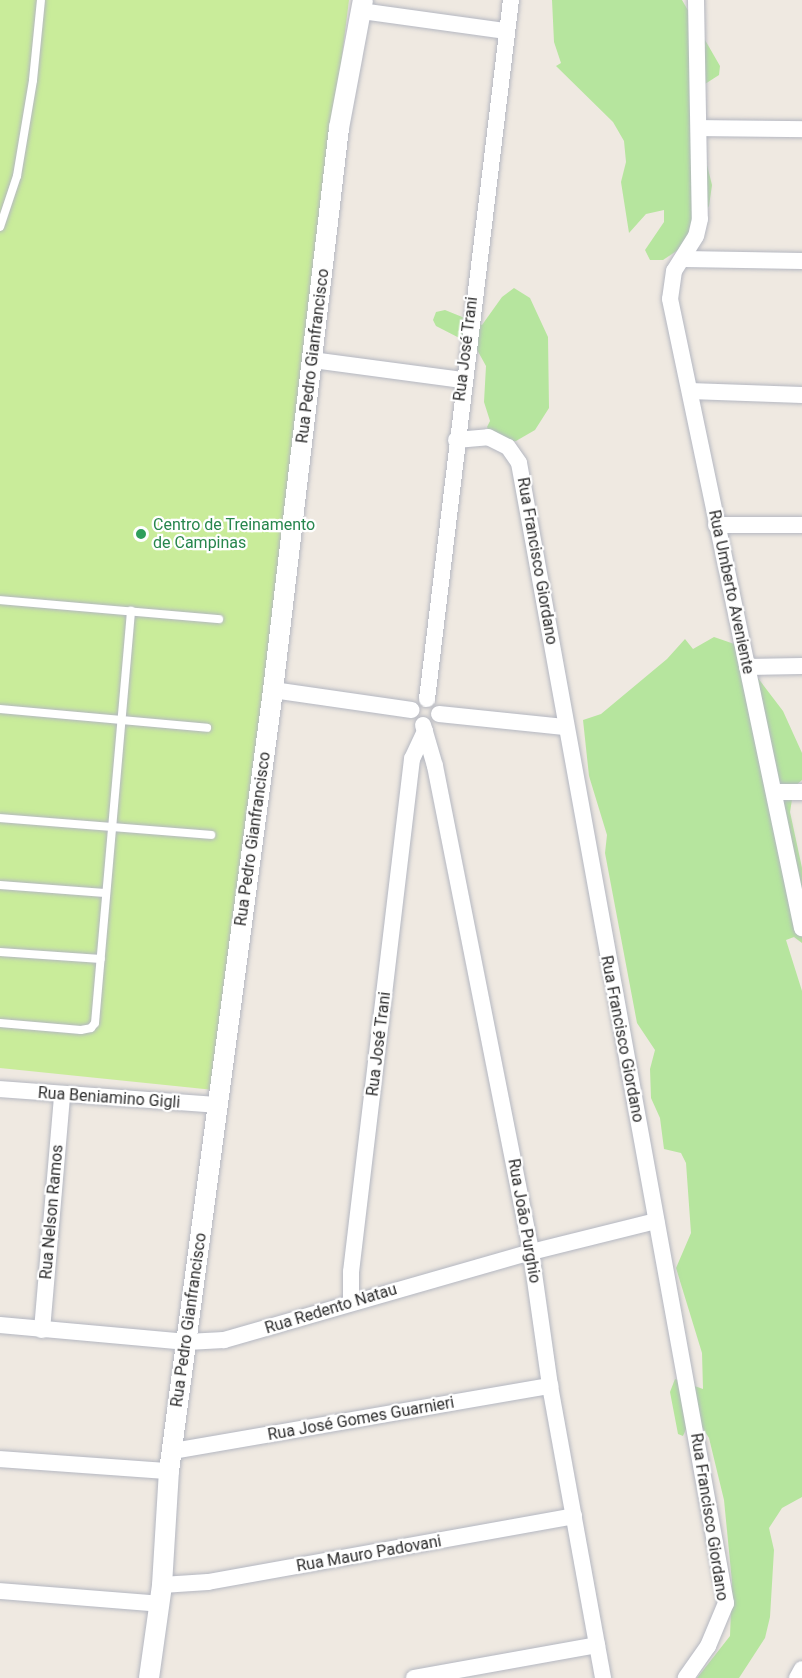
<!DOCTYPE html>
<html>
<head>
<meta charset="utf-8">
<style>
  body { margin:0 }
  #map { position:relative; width:802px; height:1678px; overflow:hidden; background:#efe9e1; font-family:Roboto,sans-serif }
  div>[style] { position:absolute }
  .green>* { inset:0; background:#b6e59e }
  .pitch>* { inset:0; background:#c9ec9a }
  .roads { filter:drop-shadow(0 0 2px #b4b7c1) drop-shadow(0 0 2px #b4b7c1) }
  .service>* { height:8px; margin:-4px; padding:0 4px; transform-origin:4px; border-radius:4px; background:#fff }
  .minor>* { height:16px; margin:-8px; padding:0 8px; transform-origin:8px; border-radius:8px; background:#fff }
  .tertiary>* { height:20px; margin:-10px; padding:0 10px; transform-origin:10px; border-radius:10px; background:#fff }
  .dots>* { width:16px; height:16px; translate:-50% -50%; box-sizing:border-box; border:3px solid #fff; border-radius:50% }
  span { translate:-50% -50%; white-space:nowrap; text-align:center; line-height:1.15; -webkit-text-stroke:4.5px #fff; paint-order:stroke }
  .street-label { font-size:16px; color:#2e2e2e }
  .leisure-label { font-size:16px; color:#27864d }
  .left { translate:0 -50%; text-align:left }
</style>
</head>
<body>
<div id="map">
  <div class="green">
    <i style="clip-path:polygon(552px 0,682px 0,720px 66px,719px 75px,705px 84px,706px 161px,712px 185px,709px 206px,678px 250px,663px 260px,650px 260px,645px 250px,664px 222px,664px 210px,646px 214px,629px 233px,621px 182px,626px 162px,624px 141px,613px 122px,556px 66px,561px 63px,554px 42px)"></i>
    <i style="clip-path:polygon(514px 288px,530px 298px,548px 337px,549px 408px,535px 430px,516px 441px,494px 443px,487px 427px,490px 421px,484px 402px,486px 366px,475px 346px,436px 326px,433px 320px,436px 312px,445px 310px,482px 325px,502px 297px)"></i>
    <i style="clip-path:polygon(714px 637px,743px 647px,748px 665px,783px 711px,802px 753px,802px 780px,794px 787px,790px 812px,802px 868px,802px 943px,794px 937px,786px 940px,802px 991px,802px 1497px,782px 1508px,769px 1528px,774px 1550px,770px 1617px,765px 1638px,739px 1678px,697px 1678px,730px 1636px,732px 1582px,724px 1500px,709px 1438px,693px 1413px,683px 1436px,678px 1434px,670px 1392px,675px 1379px,703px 1389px,702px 1353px,676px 1268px,691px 1233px,686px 1163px,681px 1153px,664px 1149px,660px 1118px,651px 1098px,650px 1069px,655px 1050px,637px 1023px,605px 853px,607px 835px,589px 776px,583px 720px,601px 714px,667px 659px,685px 639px,693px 649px)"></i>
  </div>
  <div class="pitch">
    <i style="clip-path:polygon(0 0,349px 0,214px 1090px,0 1068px)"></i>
  </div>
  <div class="roads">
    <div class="service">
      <i style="left:0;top:227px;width:54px;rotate:-71.6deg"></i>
      <i style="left:17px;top:176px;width:97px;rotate:-80.5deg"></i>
      <i style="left:33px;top:80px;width:80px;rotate:-84.3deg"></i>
      <i style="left:0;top:600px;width:220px;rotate:5deg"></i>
      <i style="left:0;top:709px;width:208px;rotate:5.2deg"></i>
      <i style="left:0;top:818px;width:212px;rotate:4.6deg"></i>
      <i style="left:0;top:885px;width:105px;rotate:4.4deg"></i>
      <i style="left:0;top:952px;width:101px;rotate:4deg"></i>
      <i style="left:0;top:1023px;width:81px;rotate:4.9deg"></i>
      <i style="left:81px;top:1030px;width:10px;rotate:-11deg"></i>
      <i style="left:91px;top:1028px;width:6px;rotate:-51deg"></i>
      <i style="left:95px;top:1023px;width:414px;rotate:-85deg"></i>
    </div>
    <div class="minor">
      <i style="left:696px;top:0;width:219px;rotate:89deg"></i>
      <i style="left:700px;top:219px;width:17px;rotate:103deg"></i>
      <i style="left:696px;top:236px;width:41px;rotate:122.2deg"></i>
      <i style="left:674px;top:271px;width:28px;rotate:98deg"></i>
      <i style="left:670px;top:299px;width:643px;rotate:78.15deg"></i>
      <i style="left:361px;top:11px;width:146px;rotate:7.9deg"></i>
      <i style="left:701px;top:128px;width:101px;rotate:0.6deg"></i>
      <i style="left:684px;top:259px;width:118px;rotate:1deg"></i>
      <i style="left:312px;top:360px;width:151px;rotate:7.6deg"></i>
      <i style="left:690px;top:391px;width:112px;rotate:2deg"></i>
      <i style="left:456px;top:440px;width:32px;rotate:-5deg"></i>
      <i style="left:488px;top:437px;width:22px;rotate:27deg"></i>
      <i style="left:508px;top:447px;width:19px;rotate:55deg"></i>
      <i style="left:519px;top:463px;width:1159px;rotate:79.71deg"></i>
      <i style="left:726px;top:1603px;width:47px;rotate:112.7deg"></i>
      <i style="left:708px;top:1646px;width:39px;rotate:125deg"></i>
      <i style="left:716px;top:525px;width:86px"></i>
      <i style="left:747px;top:667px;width:55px;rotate:-1deg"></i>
      <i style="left:273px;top:690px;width:140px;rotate:8.2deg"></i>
      <i style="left:427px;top:699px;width:704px;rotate:-83.15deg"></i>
      <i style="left:439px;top:714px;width:126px;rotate:5.9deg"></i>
      <i style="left:423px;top:725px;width:43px;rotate:73.7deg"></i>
      <i style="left:435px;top:766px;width:495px;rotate:78.8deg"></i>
      <i style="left:531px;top:1252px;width:135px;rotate:81.9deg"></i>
      <i style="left:550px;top:1386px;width:297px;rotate:79.7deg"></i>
      <i style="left:775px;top:792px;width:27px"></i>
      <i style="left:0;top:1089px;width:219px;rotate:4.2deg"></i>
      <i style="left:351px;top:1302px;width:30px;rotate:-90deg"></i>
      <i style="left:351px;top:1272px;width:517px;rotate:-83.22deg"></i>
      <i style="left:412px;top:759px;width:31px;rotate:-65deg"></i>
      <i style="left:0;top:1325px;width:188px;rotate:5.2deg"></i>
      <i style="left:187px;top:1342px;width:37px;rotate:-3deg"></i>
      <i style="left:224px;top:1340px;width:319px;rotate:-16deg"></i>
      <i style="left:531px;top:1252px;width:129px;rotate:-13.9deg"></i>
      <i style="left:42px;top:1330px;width:236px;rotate:-85.1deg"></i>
      <i style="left:173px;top:1451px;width:383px;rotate:-9.8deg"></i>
      <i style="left:0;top:1459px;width:169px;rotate:4.1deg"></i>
      <i style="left:162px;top:1585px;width:46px;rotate:-3.7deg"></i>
      <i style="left:208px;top:1582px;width:372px;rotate:-10.2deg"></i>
      <i style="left:0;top:1591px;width:161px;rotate:4.6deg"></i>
      <i style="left:414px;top:1678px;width:186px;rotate:-10.2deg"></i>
      <i style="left:797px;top:1678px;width:10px;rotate:-61deg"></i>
    </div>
    <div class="tertiary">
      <i style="left:149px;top:1678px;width:94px;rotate:-82deg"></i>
      <i style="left:162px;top:1585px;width:114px;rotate:-86.5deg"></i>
      <i style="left:169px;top:1471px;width:788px;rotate:-82.41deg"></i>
      <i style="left:273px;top:690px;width:566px;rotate:-83.3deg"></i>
      <i style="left:339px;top:128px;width:130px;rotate:-79.4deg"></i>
    </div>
  </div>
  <div class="dots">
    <i style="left:141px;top:534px;background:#2e9e5b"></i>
  </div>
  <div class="street-label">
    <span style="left:466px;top:349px;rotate:-83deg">Rua José Trani</span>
    <span style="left:313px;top:356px;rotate:-83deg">Rua Pedro Gianfrancisco</span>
    <span style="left:537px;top:561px;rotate:80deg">Rua Francisco Giordano</span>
    <span style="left:731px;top:592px;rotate:78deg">Rua Umberto Aveniente</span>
    <span style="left:253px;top:839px;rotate:-82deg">Rua Pedro Gianfrancisco</span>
    <span style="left:622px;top:1039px;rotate:79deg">Rua Francisco Giordano</span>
    <span style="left:379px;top:1044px;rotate:-83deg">Rua José Trani</span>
    <span style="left:109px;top:1098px;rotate:4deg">Rua Beniamino Gigli</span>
    <span style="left:52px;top:1212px;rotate:-85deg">Rua Nelson Ramos</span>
    <span style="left:524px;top:1221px;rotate:80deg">Rua João Purghio</span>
    <span style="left:331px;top:1309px;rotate:-17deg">Rua Redento Natau</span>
    <span style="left:189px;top:1320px;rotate:-82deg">Rua Pedro Gianfrancisco</span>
    <span style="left:361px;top:1419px;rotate:-10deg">Rua José Gomes Guarnieri</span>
    <span style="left:709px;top:1517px;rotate:81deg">Rua Francisco Giordano</span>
    <span style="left:369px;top:1554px;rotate:-10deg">Rua Mauro Padovani</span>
  </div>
  <div class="leisure-label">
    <span class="left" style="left:153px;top:534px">Centro de Treinamento<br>de Campinas</span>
  </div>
</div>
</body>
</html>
